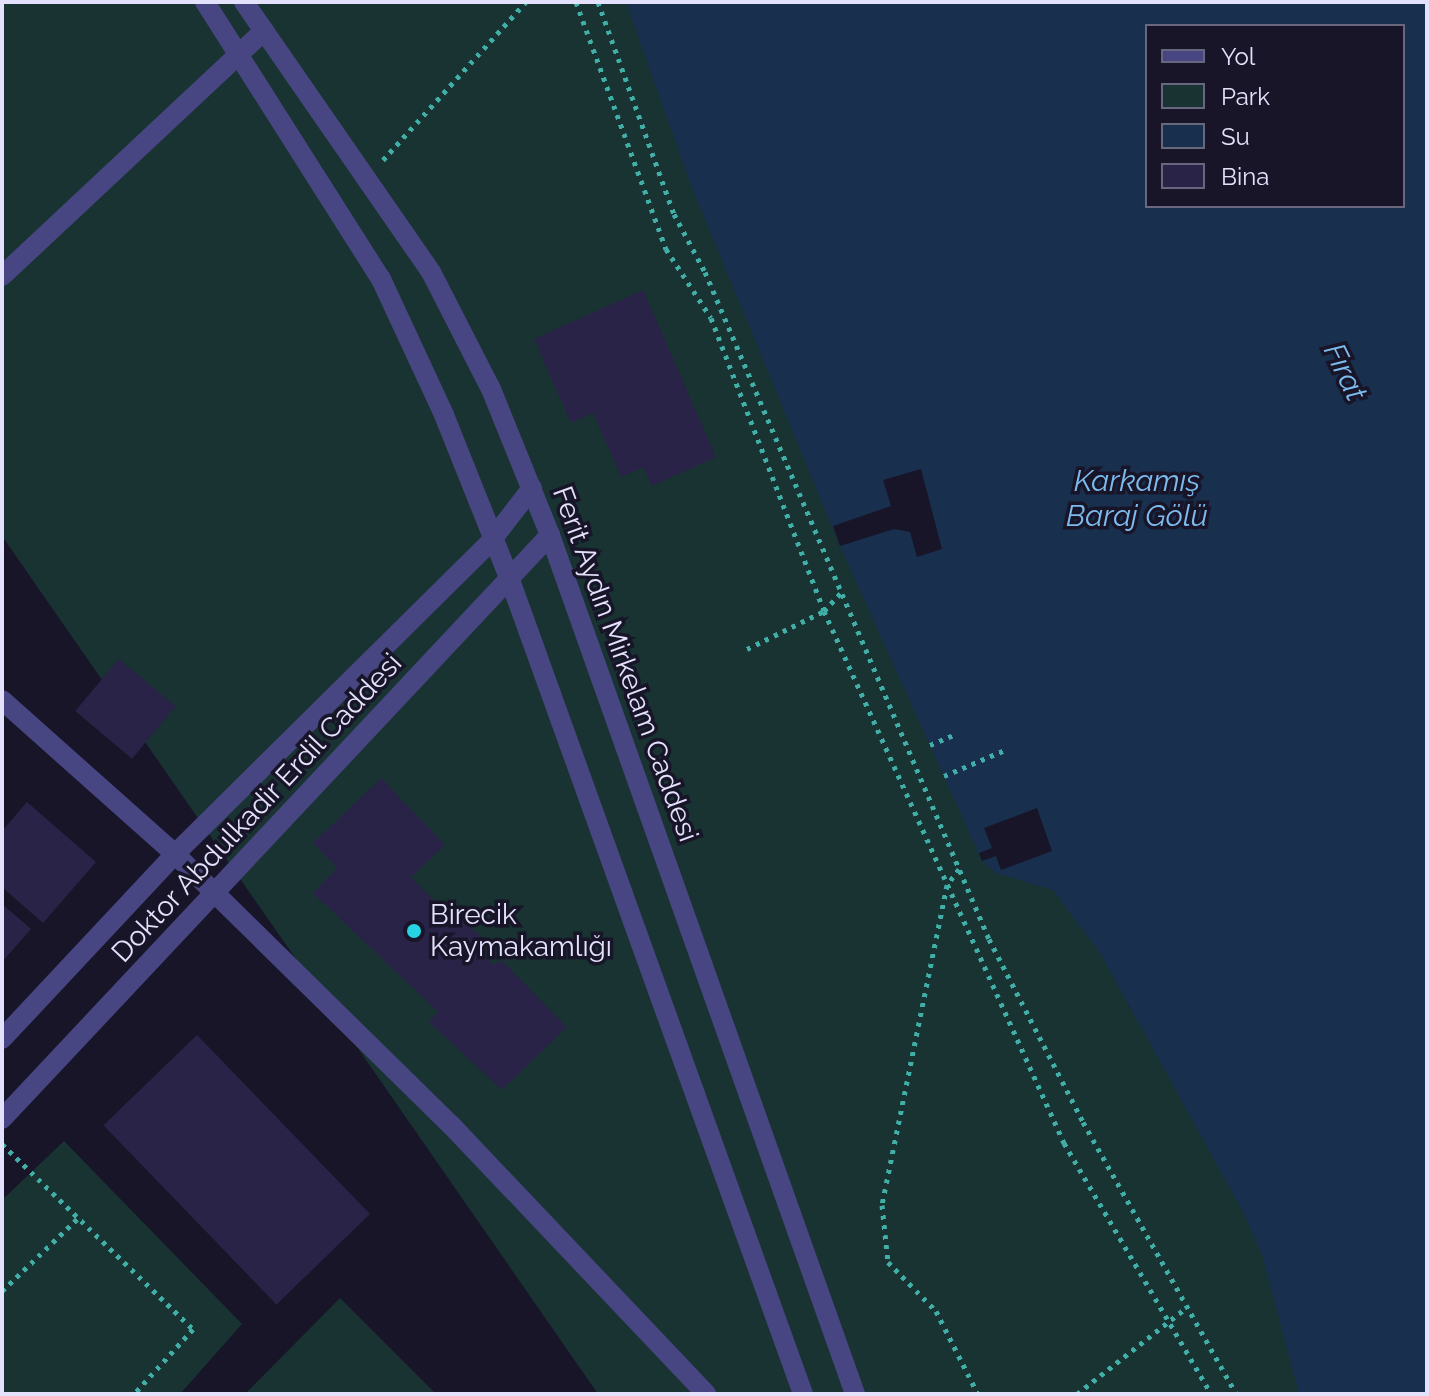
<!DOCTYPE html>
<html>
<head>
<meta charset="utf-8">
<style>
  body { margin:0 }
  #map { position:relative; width:1429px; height:1396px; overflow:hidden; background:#181529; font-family:Raleway,sans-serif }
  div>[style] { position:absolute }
  .green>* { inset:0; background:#183331 }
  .water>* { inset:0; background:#192f4e }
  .pier>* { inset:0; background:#181529 }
  .building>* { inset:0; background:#2a2348; transform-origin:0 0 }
  .path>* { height:5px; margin-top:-2.5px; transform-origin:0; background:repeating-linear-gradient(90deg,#41afa7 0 4px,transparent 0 10px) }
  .minor>* { height:20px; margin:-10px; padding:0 10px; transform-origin:10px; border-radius:10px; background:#474682 }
  .dots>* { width:22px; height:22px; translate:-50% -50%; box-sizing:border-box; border:4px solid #181529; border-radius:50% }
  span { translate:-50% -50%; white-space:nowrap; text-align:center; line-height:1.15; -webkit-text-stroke:7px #181529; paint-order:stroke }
  .street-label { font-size:28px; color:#e3e1fb }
  .poi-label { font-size:28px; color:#e3e1fb }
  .left { translate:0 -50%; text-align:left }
  .water-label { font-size:30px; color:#7cbbee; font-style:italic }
  .frame { position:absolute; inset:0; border:4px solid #e3e1fb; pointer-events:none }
  .legend { position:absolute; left:1145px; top:24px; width:260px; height:184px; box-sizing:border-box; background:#181529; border:2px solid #69677d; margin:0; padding:10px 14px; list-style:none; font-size:24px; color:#e3e1fb }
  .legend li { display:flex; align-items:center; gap:16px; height:40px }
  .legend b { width:40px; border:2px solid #69677d }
</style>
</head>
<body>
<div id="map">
  <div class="green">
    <i style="clip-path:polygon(2px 2px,770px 2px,1129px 1006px,1308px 1228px,1353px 1394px,598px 1394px,2px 536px)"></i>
    <i style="clip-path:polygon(64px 1141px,242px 1324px,180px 1394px,2px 1394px,2px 1200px)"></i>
    <i style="clip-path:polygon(340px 1298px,436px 1394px,245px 1394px)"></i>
  </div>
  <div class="water">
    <i style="clip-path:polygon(evenodd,626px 2px,1427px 2px,1427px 1394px,1299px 1394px,1263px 1258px,1243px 1212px,1100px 953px,1053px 890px,996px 873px,982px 861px,840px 546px,690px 183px,626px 2px,1147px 26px,1403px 26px,1403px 206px,1147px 206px,1147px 26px)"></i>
  </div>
  <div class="pier">
    <i style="clip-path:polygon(921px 469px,942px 549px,917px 557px,910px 532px,894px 529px,840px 546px,833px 526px,891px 506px,883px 480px)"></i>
    <i style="clip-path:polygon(1037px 808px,1052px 851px,1001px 870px,996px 856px,982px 861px,979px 853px,992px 848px,984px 828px)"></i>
  </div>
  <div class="building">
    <i style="clip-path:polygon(643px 290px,716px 457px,652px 486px,643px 467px,621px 477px,593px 413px,571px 423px,534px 339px)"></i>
    <i style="left:119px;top:659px;width:74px;height:68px;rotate:40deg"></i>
    <i style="clip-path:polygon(381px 778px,445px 845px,411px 877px,456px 923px,461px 917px,484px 940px,476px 949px,494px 965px,501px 960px,567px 1027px,502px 1090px,429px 1022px,438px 1012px,313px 893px,337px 868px,313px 843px)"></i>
    <i style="clip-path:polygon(27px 802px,96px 862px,43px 923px,2px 887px,2px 831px)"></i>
    <i style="clip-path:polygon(2px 904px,31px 929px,2px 962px)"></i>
    <i style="left:197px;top:1035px;width:249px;height:130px;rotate:46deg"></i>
  </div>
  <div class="path">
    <i style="left:576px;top:2px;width:263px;rotate:70deg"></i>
    <i style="left:666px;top:249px;width:82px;rotate:56.9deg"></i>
    <i style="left:711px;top:318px;width:314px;rotate:68.9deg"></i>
    <i style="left:824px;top:611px;width:584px;rotate:65.72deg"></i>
    <i style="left:1064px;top:1143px;width:291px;rotate:59.6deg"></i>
    <i style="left:598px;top:2px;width:225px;rotate:70.3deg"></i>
    <i style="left:674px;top:214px;width:66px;rotate:61.9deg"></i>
    <i style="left:705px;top:272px;width:725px;rotate:66.94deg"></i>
    <i style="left:989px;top:939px;width:206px;rotate:62.8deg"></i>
    <i style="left:1083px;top:1122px;width:312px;rotate:60.6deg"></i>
    <i style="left:383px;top:160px;width:213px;rotate:-47.9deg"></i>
    <i style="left:747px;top:649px;width:86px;rotate:-26.3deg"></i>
    <i style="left:824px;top:611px;width:26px;rotate:-47deg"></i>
    <i style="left:930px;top:745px;width:28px;rotate:-23deg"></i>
    <i style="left:944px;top:776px;width:66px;rotate:-23.1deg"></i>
    <i style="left:959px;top:869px;width:20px;rotate:127deg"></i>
    <i style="left:947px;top:885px;width:327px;rotate:101.5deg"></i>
    <i style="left:882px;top:1205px;width:57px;rotate:84deg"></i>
    <i style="left:888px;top:1262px;width:69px;rotate:45.6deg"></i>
    <i style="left:936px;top:1311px;width:93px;rotate:63.2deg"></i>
    <i style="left:2px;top:1144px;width:266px;rotate:44.1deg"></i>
    <i style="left:193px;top:1329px;width:88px;rotate:132.2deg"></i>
    <i style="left:2px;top:1291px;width:105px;rotate:-43.8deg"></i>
    <i style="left:1077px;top:1394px;width:140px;rotate:-38.3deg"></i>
  </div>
  <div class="minor">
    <i style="left:205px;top:2px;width:328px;rotate:57.6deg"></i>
    <i style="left:381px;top:279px;width:150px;rotate:65.1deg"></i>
    <i style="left:444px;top:415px;width:178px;rotate:68.2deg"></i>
    <i style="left:510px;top:580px;width:865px;rotate:70.2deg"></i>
    <i style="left:244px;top:2px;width:328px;rotate:55.3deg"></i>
    <i style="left:431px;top:272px;width:131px;rotate:62.9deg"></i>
    <i style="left:491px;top:389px;width:157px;rotate:68deg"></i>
    <i style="left:550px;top:535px;width:912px;rotate:70.45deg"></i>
    <i style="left:2px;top:276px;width:359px;rotate:-43.1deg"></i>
    <i style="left:2px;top:700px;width:232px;rotate:41.7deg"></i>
    <i style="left:175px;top:854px;width:387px;rotate:44.5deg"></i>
    <i style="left:451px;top:1125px;width:371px;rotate:46.5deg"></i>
    <i style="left:2px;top:1039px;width:253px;rotate:-46.9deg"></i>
    <i style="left:175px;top:854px;width:445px;rotate:-44.7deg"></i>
    <i style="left:491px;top:541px;width:67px;rotate:-52.3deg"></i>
    <i style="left:2px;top:1119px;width:801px;rotate:-46.82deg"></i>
  </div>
  <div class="dots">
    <i style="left:414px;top:931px;background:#25d3e3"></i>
  </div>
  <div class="street-label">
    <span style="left:625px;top:664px;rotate:70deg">Ferit Aydın Mirkelam Caddesi</span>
    <span style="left:257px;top:808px;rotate:-47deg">Doktor Abdulkadir Erdil Caddesi</span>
  </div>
  <div class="poi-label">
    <span class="left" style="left:430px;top:931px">Birecik<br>Kaymakamlığı</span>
  </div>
  <div class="water-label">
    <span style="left:1345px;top:372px;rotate:64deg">Fırat</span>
    <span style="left:1137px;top:498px">Karkamış<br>Baraj Gölü</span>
  </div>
  <div class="frame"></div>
  <ul class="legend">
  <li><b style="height:10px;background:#474682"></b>Yol</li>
  <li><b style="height:22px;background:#183331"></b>Park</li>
  <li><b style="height:22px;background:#192f4e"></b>Su</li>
  <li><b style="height:22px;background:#2a2348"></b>Bina</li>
  </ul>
</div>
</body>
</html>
